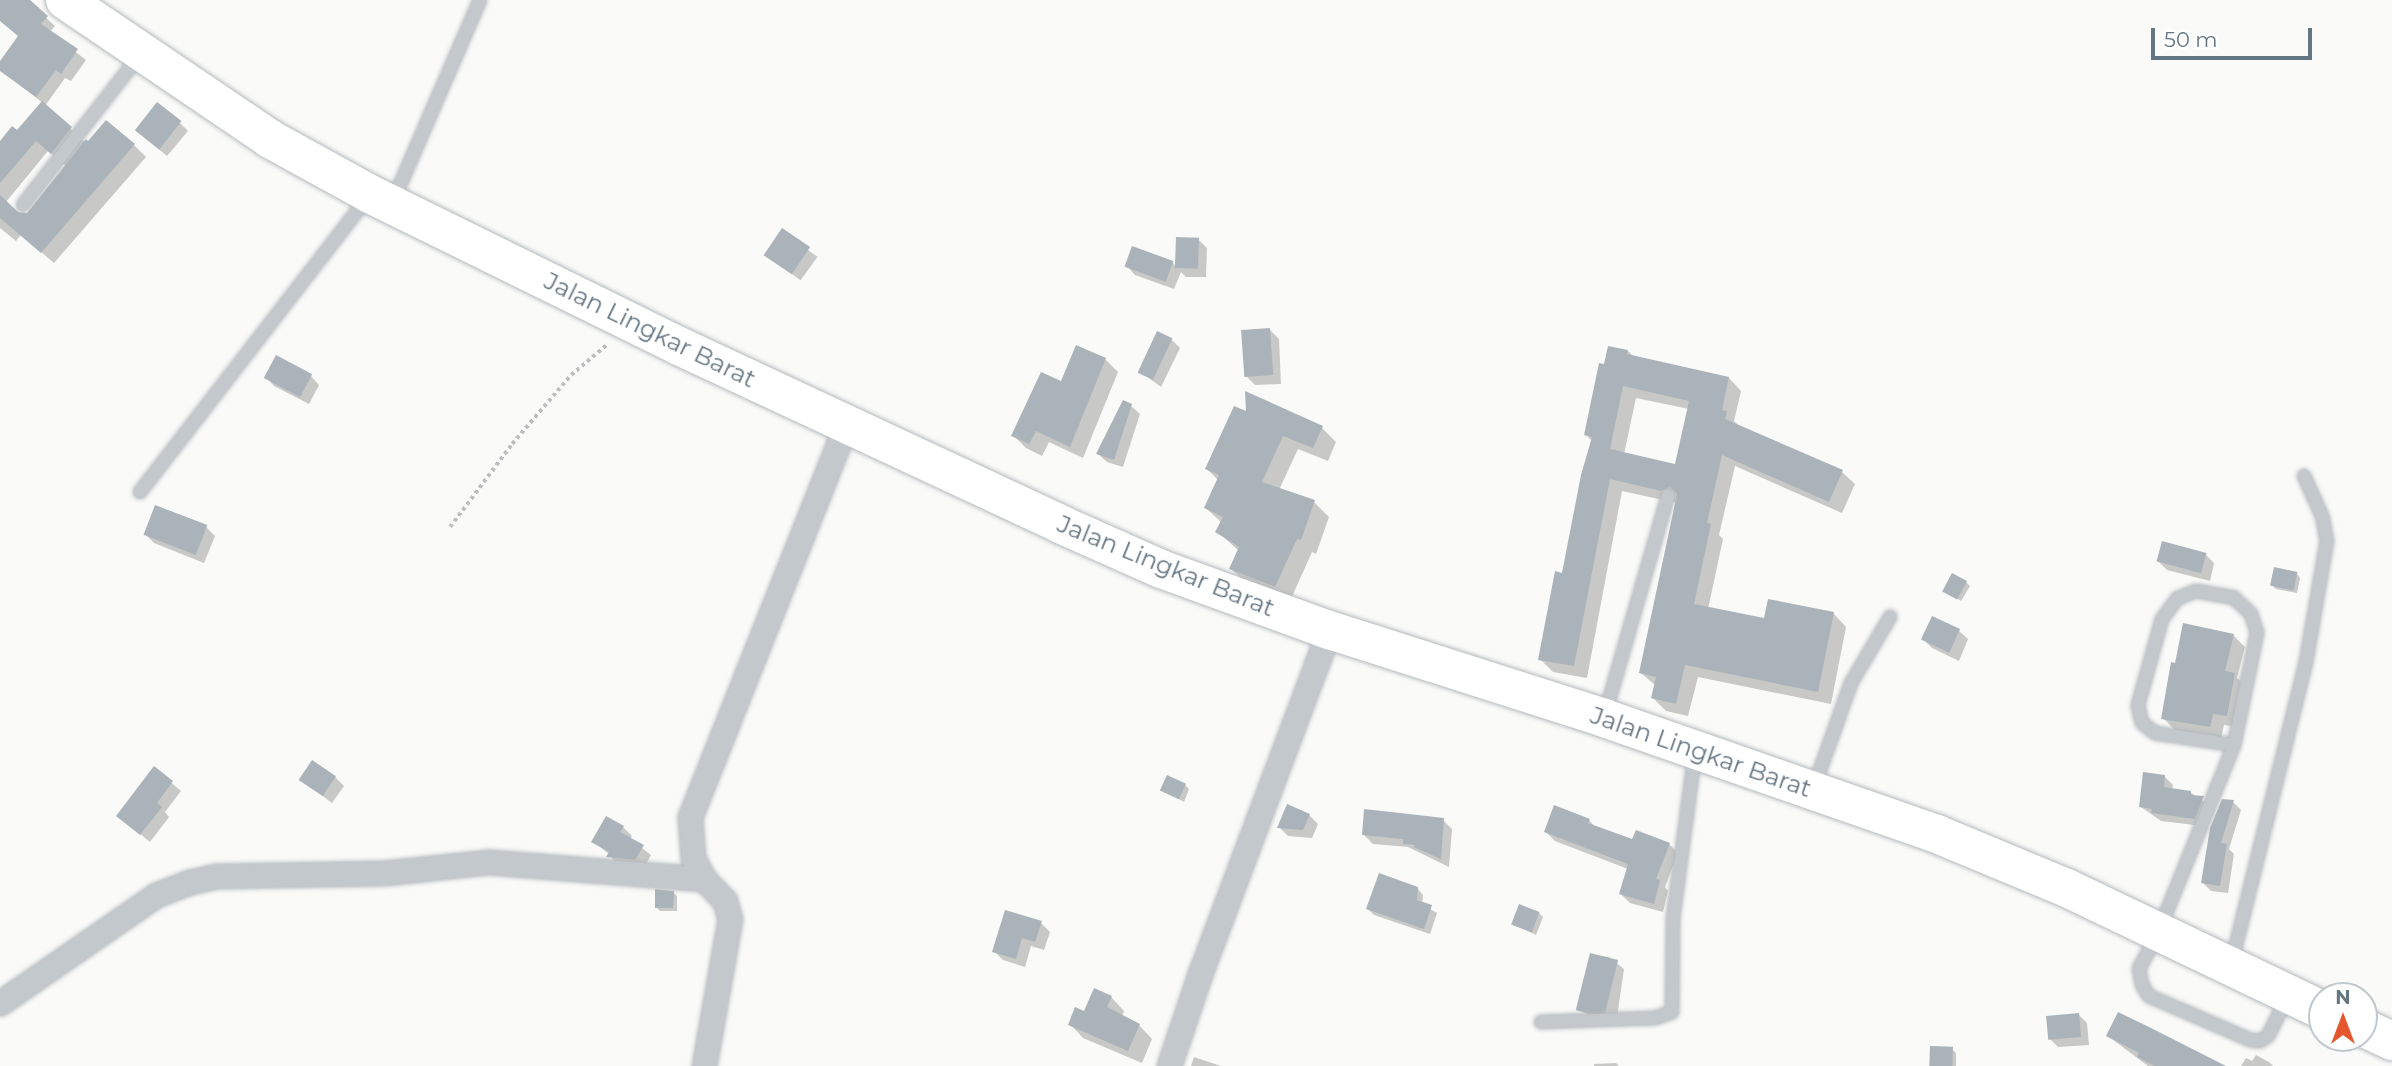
<!DOCTYPE html>
<html>
<head>
<meta charset="utf-8">
<style>
  body { margin:0 }
  #map { position:relative; width:2392px; height:1066px; overflow:hidden; background:#fafaf8; font-family:Montserrat,sans-serif }
  div>[style] { position:absolute }
  .shadow>* { inset:0; background:#0003; transform-origin:0 0 }
  .building>* { inset:0; background:#aab3b9; transform-origin:0 0 }
  .path>* { height:3.5px; margin-top:-1.75px; transform-origin:0; background:repeating-linear-gradient(90deg,#bbbfc2 0 3.5px,transparent 0 7px) }
  .roads { filter:drop-shadow(0 0 2px #b4b9bd) drop-shadow(0 0 2px #b4b9bd) }
  .lane>* { height:12px; margin:-6px; padding:0 6px; transform-origin:6px; border-radius:6px; background:#c3c8cc }
  .street>* { height:23px; margin:-11.5px; padding:0 11.5px; transform-origin:11.5px; border-radius:11.5px; background:#c3c8cc }
  .highway>* { height:38px; margin:-19px; padding:0 19px; transform-origin:19px; border-radius:19px; background:#fff }
  span { translate:-50% -50%; white-space:nowrap; text-align:center; line-height:1.15; -webkit-text-stroke:7px #fff; paint-order:stroke }
  .street-label { font-size:24px; color:#657683 }
  .north { position:absolute; left:2308px; top:982px; width:70px; height:70px; box-sizing:border-box; background:#fff; border:2px solid #c1c8cd; border-radius:50%; rotate:0deg; font-size:19px; font-weight:700; line-height:28px; text-align:center; color:#657683 }
  .north::after { content:''; display:block; margin:auto; width:24px; height:32px; background:#e4572e; clip-path:polygon(50% 0,100% 100%,50% 72%,0 100%) }
  .scale { position:absolute; left:2151px; top:28px; width:161px; height:32px; box-sizing:border-box; border:4px solid #657683; border-top:0; padding-left:9px; font-size:21px; line-height:24px; white-space:nowrap; color:#657683; -webkit-text-stroke:5px #fff; paint-order:stroke }
</style>
</head>
<body>
<div id="map">
  <div class="shadow">
    <i style="clip-path:polygon(evenodd,7px 0,27px 0,55px 26px,50px 32px,86px 60px,71px 81px,65px 78px,45px 106px,85px 142px,134px 145px,146px 157px,54px 263px,21px 235px,16px 241px,0 228px,0 144px,17px 133px,43px 103px,0 70px,0 64px,20px 37px,0 20px,0 7px,7px 0,48px 151px,66px 166px,25px 217px,6px 202px,48px 151px)"></i>
    <i style="clip-path:polygon(179px 122px,188px 131px,167px 156px,145px 138px)"></i>
    <i style="left:782px;top:231px;width:44px;height:29px;rotate:36deg"></i>
    <i style="clip-path:polygon(1198px 239px,1207px 248px,1206px 277px,1186px 277px,1181px 272px,1174px 289px,1135px 275px,1127px 266px,1172px 262px,1177px 267px)"></i>
    <i style="clip-path:polygon(1270px 330px,1279px 339px,1281px 384px,1255px 385px,1246px 376px)"></i>
    <i style="clip-path:polygon(1171px 339px,1180px 348px,1161px 387px,1139px 371px)"></i>
    <i style="clip-path:polygon(1077px 347px,1105px 359px,1118px 372px,1083px 458px,1049px 442px,1042px 456px,1026px 448px,1013px 435px,1062px 383px)"></i>
    <i style="clip-path:polygon(evenodd,1628px 351px,1634px 357px,1729px 378px,1741px 391px,1734px 421px,1739px 426px,1842px 472px,1855px 484px,1842px 513px,1735px 466px,1719px 535px,1723px 539px,1708px 609px,1765px 620px,1769px 601px,1834px 614px,1846px 627px,1831px 704px,1698px 677px,1688px 716px,1666px 711px,1653px 698px,1656px 686px,1641px 673px,1677px 503px,1622px 491px,1587px 678px,1553px 672px,1540px 659px,1564px 575px,1593px 442px,1586px 435px,1605px 366px,1628px 351px,1636px 398px,1689px 409px,1676px 466px,1624px 454px,1636px 398px)"></i>
    <i style="clip-path:polygon(311px 376px,319px 385px,309px 404px,274px 386px,266px 377px)"></i>
    <i style="clip-path:polygon(1131px 406px,1140px 414px,1123px 467px,1107px 462px,1098px 454px)"></i>
    <i style="clip-path:polygon(1248px 414px,1322px 428px,1336px 442px,1328px 461px,1298px 449px,1279px 490px,1314px 502px,1329px 517px,1316px 554px,1312px 552px,1290px 601px,1246px 583px,1231px 569px,1239px 551px,1218px 532px,1222px 523px,1206px 508px,1218px 480px,1207px 469px)"></i>
    <i style="clip-path:polygon(206px 527px,215px 536px,204px 563px,154px 543px,145px 534px)"></i>
    <i style="clip-path:polygon(2205px 554px,2214px 563px,2210px 581px,2167px 570px,2158px 561px)"></i>
    <i style="clip-path:polygon(2297px 574px,2300px 578px,2297px 593px,2276px 589px,2272px 585px)"></i>
    <i style="clip-path:polygon(1966px 582px,1970px 586px,1961px 601px,1944px 590px)"></i>
    <i style="clip-path:polygon(1933px 619px,1959px 631px,1968px 639px,1959px 661px,1932px 648px,1923px 639px)"></i>
    <i style="clip-path:polygon(2233px 635px,2245px 647px,2237px 678px,2246px 686px,2239px 727px,2224px 725px,2221px 738px,2175px 730px,2163px 718px,2177px 665px)"></i>
    <i style="clip-path:polygon(154px 768px,181px 791px,165px 812px,169px 817px,150px 842px,118px 816px)"></i>
    <i style="clip-path:polygon(335px 777px,344px 786px,332px 803px,301px 780px)"></i>
    <i style="clip-path:polygon(2165px 777px,2173px 785px,2172px 790px,2190px 792px,2211px 806px,2203px 826px,2161px 821px,2141px 807px)"></i>
    <i style="clip-path:polygon(1185px 785px,1189px 789px,1184px 802px,1162px 790px)"></i>
    <i style="clip-path:polygon(2233px 802px,2241px 810px,2229px 849px,2234px 854px,2228px 893px,2211px 891px,2203px 883px)"></i>
    <i style="clip-path:polygon(1309px 815px,1318px 824px,1312px 838px,1288px 836px,1279px 827px)"></i>
    <i style="clip-path:polygon(1443px 820px,1452px 829px,1449px 867px,1408px 847px,1373px 844px,1364px 835px)"></i>
    <i style="clip-path:polygon(1589px 820px,1596px 828px,1633px 841px,1669px 844px,1678px 853px,1665px 887px,1668px 891px,1663px 912px,1630px 903px,1621px 894px,1628px 869px,1555px 841px,1546px 832px)"></i>
    <i style="clip-path:polygon(623px 827px,632px 836px,630px 839px,651px 855px,644px 868px,617px 865px,610px 855px,593px 841px)"></i>
    <i style="clip-path:polygon(1417px 888px,1423px 895px,1422px 904px,1437px 913px,1430px 934px,1374px 915px,1368px 909px)"></i>
    <i style="clip-path:polygon(673px 892px,677px 896px,677px 911px,660px 911px,656px 907px)"></i>
    <i style="clip-path:polygon(1539px 913px,1543px 917px,1536px 935px,1514px 924px)"></i>
    <i style="clip-path:polygon(1041px 923px,1050px 932px,1044px 950px,1031px 946px,1025px 967px,1003px 960px,994px 951px)"></i>
    <i style="clip-path:polygon(1591px 955px,1609px 957px,1624px 969px,1617px 1017px,1591px 1018px,1584px 1011px)"></i>
    <i style="clip-path:polygon(1111px 997px,1124px 1011px,1122px 1017px,1139px 1025px,1152px 1039px,1142px 1063px,1083px 1038px,1070px 1024px)"></i>
    <i style="clip-path:polygon(2078px 1014px,2087px 1023px,2089px 1045px,2058px 1047px,2049px 1038px)"></i>
    <i style="clip-path:polygon(2108px 1036px,2222px 1066px,2148px 1066px)"></i>
    <i style="clip-path:polygon(1952px 1049px,1956px 1053px,1956px 1066px,1931px 1066px)"></i>
    <i style="clip-path:polygon(2256px 1055px,2269px 1062px,2273px 1066px,2241px 1066px,2246px 1058px,2252px 1061px)"></i>
    <i style="clip-path:polygon(1194px 1057px,1221px 1066px,1191px 1066px)"></i>
    <i style="clip-path:polygon(1616px 1063px,1619px 1066px,1594px 1066px,1594px 1064px)"></i>
  </div>
  <div class="building">
    <i style="clip-path:polygon(0 0,30px 0,48px 16px,41px 24px,78px 49px,61px 74px,56px 70px,36px 97px,0 71px,0 61px,18px 36px,0 21px)"></i>
    <i style="clip-path:polygon(42px 101px,72px 127px,51px 154px,36px 141px,0 183px,0 141px,12px 126px,17px 130px)"></i>
    <i style="left:157px;top:102px;width:31px;height:36px;rotate:38deg"></i>
    <i style="clip-path:polygon(106px 120px,135px 144px,41px 253px,0 218px,0 195px,18px 212px,27px 213px,86px 139px,88px 141px)"></i>
    <i style="left:782px;top:228px;width:34px;height:33px;rotate:34deg"></i>
    <i style="left:1176px;top:237px;width:23px;height:31px;rotate:2deg"></i>
    <i style="left:1132px;top:246px;width:44px;height:22px;rotate:20deg"></i>
    <i style="left:1270px;top:328px;width:47px;height:29px;rotate:86deg"></i>
    <i style="left:1157px;top:331px;width:17px;height:46px;rotate:25deg"></i>
    <i style="clip-path:polygon(1076px 345px,1106px 358px,1070px 447px,1036px 431px,1029px 444px,1011px 436px,1041px 372px,1061px 381px)"></i>
    <i style="clip-path:polygon(evenodd,1608px 346px,1628px 350px,1627px 354px,1729px 377px,1722px 410px,1727px 411px,1725px 419px,1843px 470px,1829px 502px,1722px 455px,1707px 523px,1711px 524px,1694px 604px,1764px 618px,1768px 599px,1834px 612px,1818px 692px,1685px 665px,1676px 704px,1651px 698px,1656px 677px,1639px 673px,1677px 494px,1670px 487px,1661px 491px,1610px 479px,1574px 666px,1538px 660px,1555px 571px,1562px 573px,1581px 475px,1592px 437px,1584px 435px,1599px 363px,1604px 364px,1608px 346px,1623px 386px,1689px 401px,1675px 464px,1610px 449px,1623px 386px)"></i>
    <i style="left:276px;top:355px;width:41px;height:26px;rotate:28deg"></i>
    <i style="clip-path:polygon(1245px 391px,1323px 426px,1313px 448px,1283px 436px,1262px 482px,1315px 500px,1301px 540px,1297px 539px,1275px 587px,1229px 569px,1239px 547px,1215px 532px,1223px 517px,1204px 508px,1219px 475px,1205px 469px,1234px 406px,1246px 411px)"></i>
    <i style="clip-path:polygon(1123px 400px,1132px 404px,1114px 460px,1096px 454px)"></i>
    <i style="left:155px;top:505px;width:56px;height:32px;rotate:21deg"></i>
    <i style="left:2162px;top:541px;width:46px;height:21px;rotate:15deg"></i>
    <i style="left:2274px;top:567px;width:24px;height:19px;rotate:12deg"></i>
    <i style="left:1952px;top:573px;width:17px;height:21px;rotate:28deg"></i>
    <i style="left:1932px;top:616px;width:31px;height:26px;rotate:25deg"></i>
    <i style="clip-path:polygon(2183px 623px,2234px 634px,2225px 671px,2235px 673px,2227px 716px,2213px 714px,2210px 727px,2161px 719px,2171px 662px,2175px 663px)"></i>
    <i style="left:312px;top:760px;width:29px;height:24px;rotate:34deg"></i>
    <i style="clip-path:polygon(154px 766px,173px 781px,157px 803px,162px 807px,140px 835px,116px 816px)"></i>
    <i style="clip-path:polygon(2143px 772px,2165px 775px,2164px 787px,2191px 791px,2191px 795px,2204px 796px,2195px 819px,2151px 813px,2152px 809px,2139px 807px)"></i>
    <i style="left:1167px;top:775px;width:21px;height:17px;rotate:25deg"></i>
    <i style="clip-path:polygon(2222px 799px,2234px 800px,2221px 843px,2227px 844px,2220px 886px,2201px 883px,2210px 828px)"></i>
    <i style="clip-path:polygon(1287px 804px,1310px 814px,1303px 830px,1277px 828px)"></i>
    <i style="clip-path:polygon(1554px 805px,1590px 819px,1588px 823px,1632px 839px,1636px 830px,1670px 843px,1656px 879px,1660px 880px,1654px 904px,1619px 894px,1628px 864px,1544px 832px)"></i>
    <i style="clip-path:polygon(1364px 809px,1444px 818px,1441px 859px,1414px 847px,1415px 845px,1403px 844px,1403px 839px,1362px 835px)"></i>
    <i style="clip-path:polygon(606px 816px,624px 826px,620px 832px,644px 845px,635px 860px,606px 857px,609px 852px,591px 842px)"></i>
    <i style="clip-path:polygon(1379px 873px,1418px 887px,1417px 900px,1432px 905px,1424px 929px,1366px 909px)"></i>
    <i style="clip-path:polygon(655px 889px,674px 891px,673px 908px,655px 908px)"></i>
    <i style="left:1519px;top:904px;width:22px;height:22px;rotate:21deg"></i>
    <i style="clip-path:polygon(1005px 910px,1042px 921px,1035px 942px,1022px 938px,1016px 959px,992px 952px)"></i>
    <i style="left:1590px;top:953px;width:29px;height:59px;rotate:14deg"></i>
    <i style="clip-path:polygon(1094px 988px,1112px 996px,1107px 1007px,1140px 1024px,1128px 1051px,1068px 1025px,1075px 1007px,1084px 1011px)"></i>
    <i style="clip-path:polygon(2118px 1012px,2151px 1028px,2226px 1066px,2155px 1066px,2137px 1057px,2139px 1053px,2106px 1036px)"></i>
    <i style="left:2079px;top:1013px;width:24px;height:33px;rotate:85deg"></i>
    <i style="left:1930px;top:1046px;width:23px;height:20px;rotate:2deg"></i>
  </div>
  <div class="path">
    <i style="left:450px;top:527px;width:104px;rotate:-53.2deg"></i>
    <i style="left:512px;top:444px;width:91px;rotate:-49.5deg"></i>
    <i style="left:571px;top:375px;width:48px;rotate:-40deg"></i>
  </div>
  <div class="roads">
    <div class="lane">
      <i style="left:393px;top:201px;width:219px;rotate:-66.6deg"></i>
      <i style="left:23px;top:205px;width:189px;rotate:-52.1deg"></i>
      <i style="left:140px;top:492px;width:373px;rotate:-52.3deg"></i>
      <i style="left:1605px;top:714px;width:227px;rotate:-73.9deg"></i>
      <i style="left:2234px;top:745px;width:80px;rotate:-171.4deg"></i>
      <i style="left:2155px;top:733px;width:16px;rotate:-142deg"></i>
      <i style="left:2142px;top:723px;width:18px;rotate:-103deg"></i>
      <i style="left:2138px;top:705px;width:89px;rotate:-74.4deg"></i>
      <i style="left:2162px;top:619px;width:26px;rotate:-53deg"></i>
      <i style="left:2178px;top:598px;width:19px;rotate:-21deg"></i>
      <i style="left:2196px;top:591px;width:39px;rotate:10deg"></i>
      <i style="left:2234px;top:598px;width:23px;rotate:43deg"></i>
      <i style="left:2251px;top:614px;width:20px;rotate:72deg"></i>
      <i style="left:2257px;top:633px;width:114px;rotate:101.6deg"></i>
      <i style="left:2234px;top:745px;width:203px;rotate:112deg"></i>
      <i style="left:2158px;top:933px;width:40px;rotate:118deg"></i>
      <i style="left:2139px;top:968px;width:17px;rotate:80deg"></i>
      <i style="left:2142px;top:985px;width:13px;rotate:58deg"></i>
      <i style="left:2149px;top:996px;width:110px;rotate:23.5deg"></i>
      <i style="left:2250px;top:1040px;width:10px;rotate:6deg"></i>
      <i style="left:2260px;top:1041px;width:9px;rotate:-32deg"></i>
      <i style="left:2268px;top:1036px;width:42px;rotate:-63.4deg"></i>
      <i style="left:1814px;top:787px;width:110px;rotate:-70.4deg"></i>
      <i style="left:1851px;top:683px;width:77px;rotate:-59.4deg"></i>
      <i style="left:2232px;top:961px;width:308px;rotate:-76.1deg"></i>
      <i style="left:2306px;top:662px;width:123px;rotate:-80.2deg"></i>
      <i style="left:2327px;top:541px;width:25px;rotate:-101deg"></i>
      <i style="left:2322px;top:516px;width:44px;rotate:-114.2deg"></i>
      <i style="left:1541px;top:1022px;width:114px;rotate:-2deg"></i>
      <i style="left:1655px;top:1018px;width:18px;rotate:-19deg"></i>
      <i style="left:1672px;top:1012px;width:94px;rotate:-89.4deg"></i>
      <i style="left:1673px;top:918px;width:165px;rotate:-82.4deg"></i>
    </div>
    <div class="street">
      <i style="left:0;top:1003px;width:190px;rotate:-34.7deg"></i>
      <i style="left:156px;top:895px;width:36px;rotate:-21deg"></i>
      <i style="left:190px;top:882px;width:27px;rotate:-13deg"></i>
      <i style="left:216px;top:876px;width:168px;rotate:-1deg"></i>
      <i style="left:384px;top:873px;width:106px;rotate:-6deg"></i>
      <i style="left:489px;top:862px;width:216px;rotate:4.5deg"></i>
      <i style="left:704px;top:1066px;width:149px;rotate:-80deg"></i>
      <i style="left:730px;top:919px;width:19px;rotate:-106deg"></i>
      <i style="left:725px;top:901px;width:30px;rotate:-134deg"></i>
      <i style="left:704px;top:879px;width:24px;rotate:-118deg"></i>
      <i style="left:693px;top:858px;width:41px;rotate:-94.2deg"></i>
      <i style="left:690px;top:817px;width:423px;rotate:-68.3deg"></i>
      <i style="left:1169px;top:1066px;width:97px;rotate:-71.4deg"></i>
      <i style="left:1200px;top:974px;width:367px;rotate:-69.4deg"></i>
    </div>
    <div class="highway">
      <i style="left:65px;top:0;width:248px;rotate:34.1deg"></i>
      <i style="left:270px;top:139px;width:114px;rotate:28.8deg"></i>
      <i style="left:370px;top:194px;width:344px;rotate:26.2deg"></i>
      <i style="left:679px;top:346px;width:421px;rotate:25deg"></i>
      <i style="left:1060px;top:524px;width:111px;rotate:24deg"></i>
      <i style="left:1161px;top:569px;width:179px;rotate:20deg"></i>
      <i style="left:1329px;top:630px;width:289px;rotate:17.7deg"></i>
      <i style="left:1604px;top:718px;width:353px;rotate:19.2deg"></i>
      <i style="left:1937px;top:834px;width:141px;rotate:22.6deg"></i>
      <i style="left:2067px;top:888px;width:283px;rotate:25.6deg"></i>
      <i style="left:2364px;top:1028px;width:31px;rotate:25deg"></i>
    </div>
  </div>
  <div class="street-label">
    <span style="left:650px;top:330px;rotate:26deg">Jalan Lingkar Barat</span>
    <span style="left:1166px;top:566px;rotate:22deg">Jalan Lingkar Barat</span>
    <span style="left:1701px;top:752px;rotate:19deg">Jalan Lingkar Barat</span>
  </div>
  <div class="north">N</div>
  <div class="scale">50 m</div>
</div>
</body>
</html>
